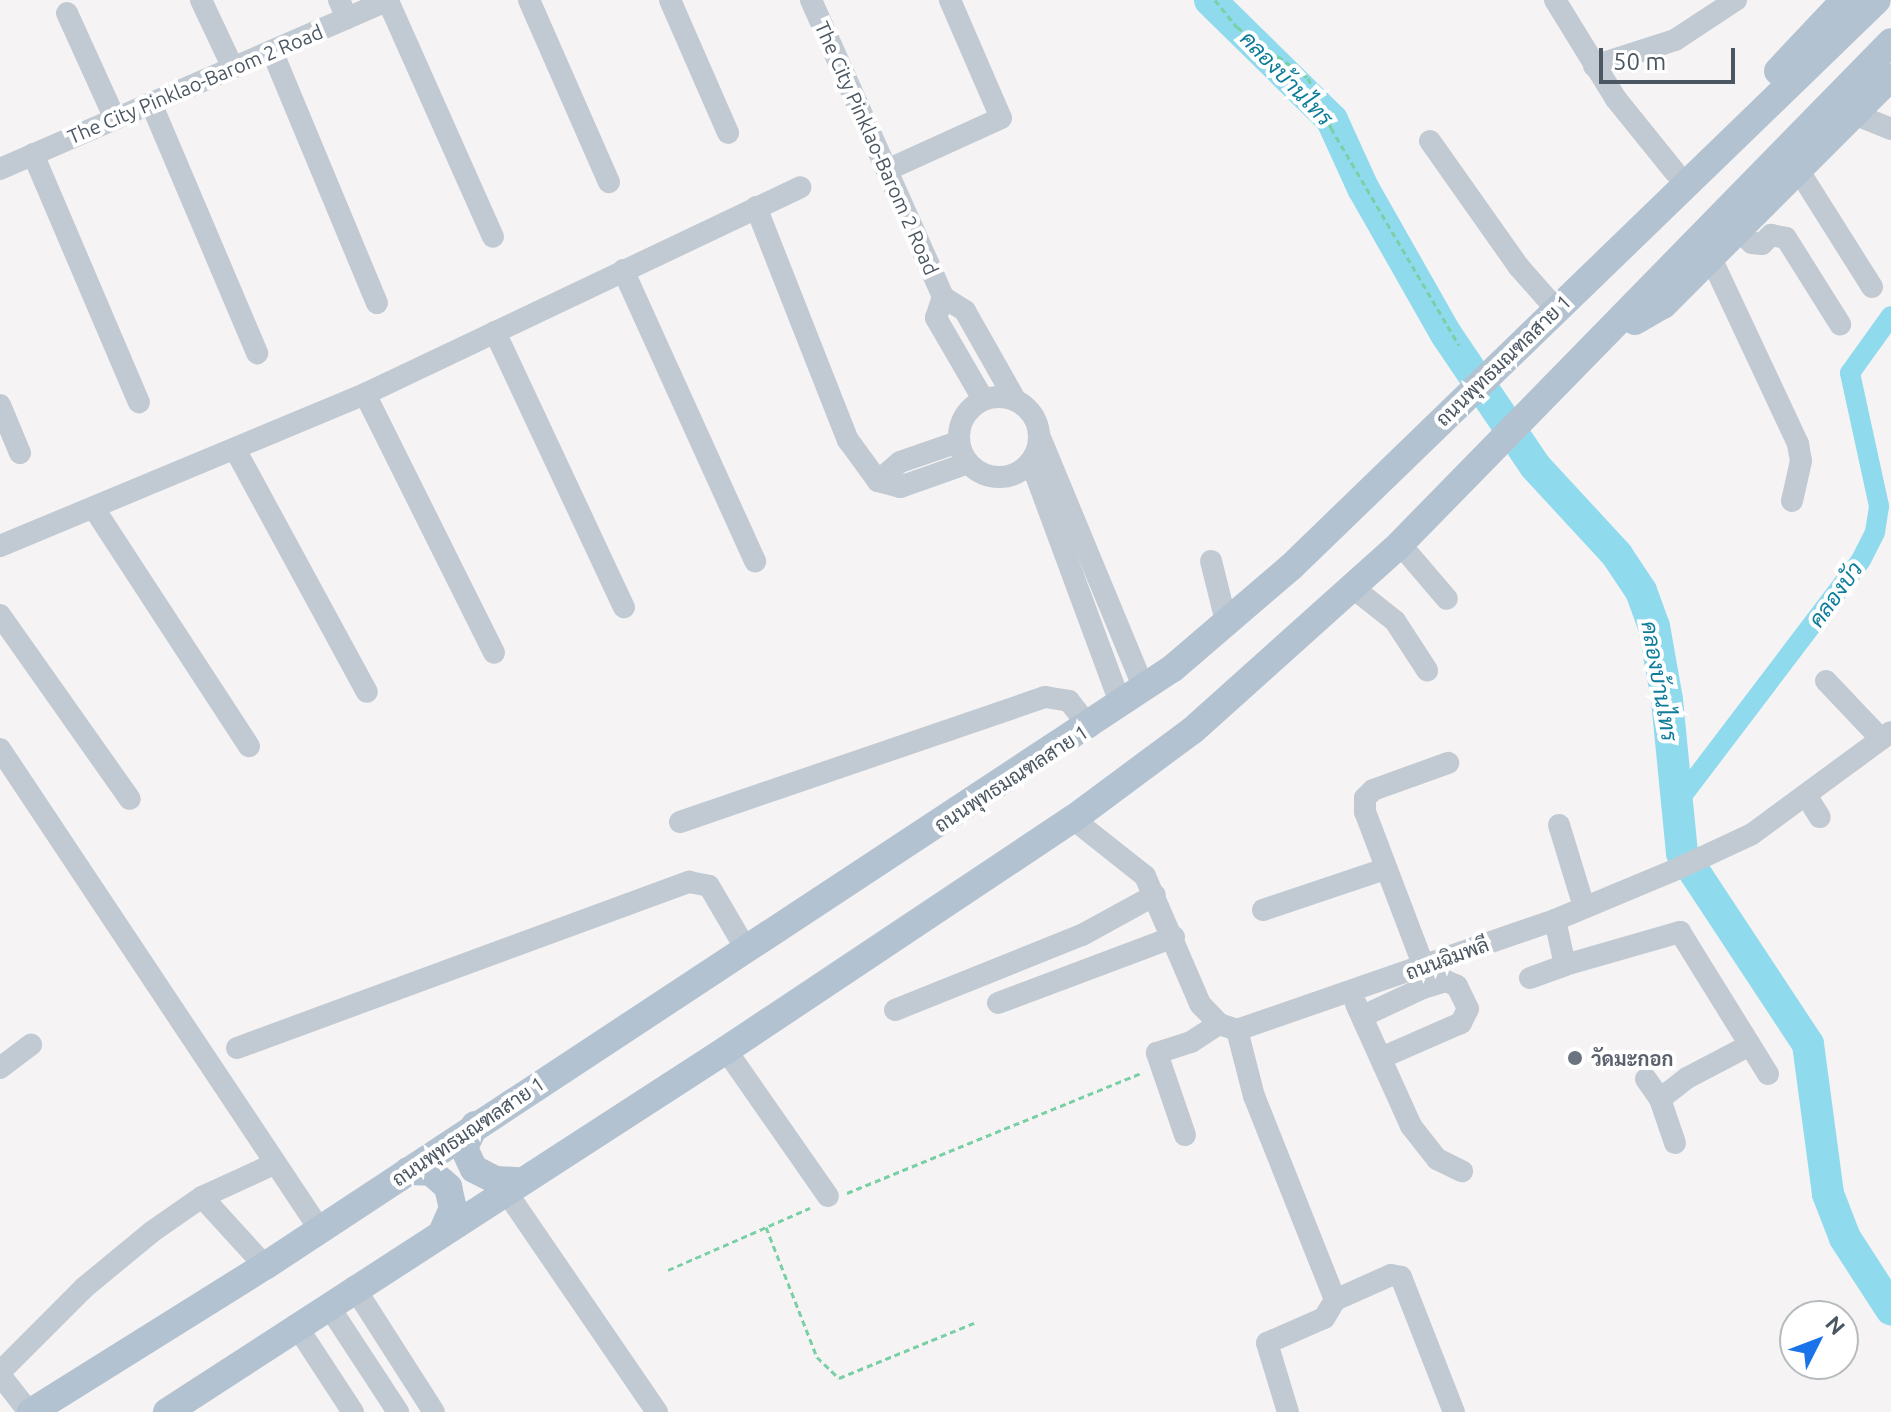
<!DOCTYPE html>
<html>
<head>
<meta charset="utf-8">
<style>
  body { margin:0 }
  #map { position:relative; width:1891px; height:1412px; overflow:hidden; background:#f5f3f3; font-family:Ubuntu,Sarabun,sans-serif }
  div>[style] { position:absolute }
  .canal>* { height:20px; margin:-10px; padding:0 10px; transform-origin:10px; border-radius:10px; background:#90daee }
  .river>* { height:32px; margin:-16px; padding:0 16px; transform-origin:16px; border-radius:16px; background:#90daee }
  .path>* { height:3px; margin-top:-1.5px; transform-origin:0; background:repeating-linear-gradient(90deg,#7ad0a6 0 6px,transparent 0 10px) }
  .minor>* { height:22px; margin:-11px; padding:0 11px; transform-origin:11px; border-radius:11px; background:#c1cad2 }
  .minor>.ring { margin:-11px; padding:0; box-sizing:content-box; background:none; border:22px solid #c1cad2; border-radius:50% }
  .major>* { height:28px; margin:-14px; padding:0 14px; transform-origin:14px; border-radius:14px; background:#b3c2d1 }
  .dots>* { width:22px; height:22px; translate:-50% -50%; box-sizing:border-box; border:4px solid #fff; border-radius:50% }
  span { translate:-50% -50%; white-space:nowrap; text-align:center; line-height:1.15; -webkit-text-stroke:8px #fff; paint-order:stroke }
  .street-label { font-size:20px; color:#4a5661 }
  .worship-label { font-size:20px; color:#5b616d; font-weight:700 }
  .left { translate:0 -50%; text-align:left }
  .water-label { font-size:22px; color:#0c7c9b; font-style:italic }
  .north { position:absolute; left:1779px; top:1300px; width:80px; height:80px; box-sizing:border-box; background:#fff; border:2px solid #b7bbc0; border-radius:50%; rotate:48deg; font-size:22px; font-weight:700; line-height:32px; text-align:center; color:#4a5661 }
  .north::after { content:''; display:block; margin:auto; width:28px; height:36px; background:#1a73e8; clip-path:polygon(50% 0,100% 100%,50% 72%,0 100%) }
  .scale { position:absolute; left:1599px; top:48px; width:136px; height:36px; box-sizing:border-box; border:4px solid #4a5661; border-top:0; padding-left:10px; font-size:24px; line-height:28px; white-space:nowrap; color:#4a5661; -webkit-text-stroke:6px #fff; paint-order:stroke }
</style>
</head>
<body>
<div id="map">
  <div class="canal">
    <i style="left:1679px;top:800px;width:301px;rotate:-52.8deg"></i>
    <i style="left:1861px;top:560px;width:31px;rotate:-63deg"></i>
    <i style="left:1875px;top:532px;width:26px;rotate:-81deg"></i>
    <i style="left:1879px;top:506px;width:136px;rotate:-102.3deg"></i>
    <i style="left:1850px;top:373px;width:70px;rotate:-54.3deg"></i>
  </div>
  <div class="river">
    <i style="left:1210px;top:0;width:171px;rotate:44.5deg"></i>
    <i style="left:1332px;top:120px;width:75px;rotate:65.5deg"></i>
    <i style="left:1363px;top:188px;width:168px;rotate:60.4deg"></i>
    <i style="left:1446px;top:334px;width:159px;rotate:56deg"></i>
    <i style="left:1535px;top:466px;width:121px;rotate:47.3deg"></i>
    <i style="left:1617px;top:555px;width:43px;rotate:56.3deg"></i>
    <i style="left:1641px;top:591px;width:37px;rotate:70deg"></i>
    <i style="left:1654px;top:626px;width:75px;rotate:80deg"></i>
    <i style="left:1667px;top:700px;width:154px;rotate:84.4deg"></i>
    <i style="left:1682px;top:853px;width:229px;rotate:56.6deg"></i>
    <i style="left:1808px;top:1044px;width:151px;rotate:82.4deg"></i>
    <i style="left:1828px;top:1194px;width:47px;rotate:68.9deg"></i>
    <i style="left:1845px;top:1238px;width:85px;rotate:57.1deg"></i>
  </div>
  <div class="path">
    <i style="left:1215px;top:0;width:35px;rotate:51deg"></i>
    <i style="left:1237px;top:27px;width:87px;rotate:35.7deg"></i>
    <i style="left:1308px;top:78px;width:55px;rotate:65.3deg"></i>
    <i style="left:1331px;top:128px;width:252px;rotate:59.5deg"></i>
    <i style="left:847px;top:1193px;width:320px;rotate:-22.2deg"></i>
    <i style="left:766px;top:1227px;width:140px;rotate:68.6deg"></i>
    <i style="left:817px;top:1357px;width:30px;rotate:44deg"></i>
    <i style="left:839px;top:1378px;width:146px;rotate:-22.2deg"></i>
    <i style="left:668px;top:1270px;width:155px;rotate:-23.6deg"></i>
  </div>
  <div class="minor">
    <i style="left:201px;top:0;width:75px;rotate:64.8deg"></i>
    <i style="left:339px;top:0;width:20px;rotate:66deg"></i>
    <i style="left:529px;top:0;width:199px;rotate:66.3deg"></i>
    <i style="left:670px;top:0;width:145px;rotate:66.4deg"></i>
    <i style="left:811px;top:0;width:325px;rotate:66deg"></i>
    <i style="left:1555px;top:0;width:116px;rotate:58.4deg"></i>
    <i style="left:1616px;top:99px;width:94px;rotate:51.1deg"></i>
    <i style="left:388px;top:1px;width:258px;rotate:66deg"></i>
    <i style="left:67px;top:13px;width:116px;rotate:65.6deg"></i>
    <i style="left:272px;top:51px;width:273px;rotate:67.4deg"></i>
    <i style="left:1594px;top:66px;width:85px;rotate:-17.8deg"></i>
    <i style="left:1675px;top:40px;width:73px;rotate:-33.3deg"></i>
    <i style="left:151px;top:103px;width:272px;rotate:67deg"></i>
    <i style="left:1854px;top:114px;width:40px;rotate:22deg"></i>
    <i style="left:1430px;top:141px;width:154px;rotate:54.8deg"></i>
    <i style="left:1519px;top:267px;width:55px;rotate:48.7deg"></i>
    <i style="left:33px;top:154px;width:270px;rotate:66.9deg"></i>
    <i style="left:0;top:169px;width:424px;rotate:-23.5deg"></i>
    <i style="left:887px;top:170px;width:125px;rotate:-24.5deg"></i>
    <i style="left:1001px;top:118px;width:129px;rotate:-113.4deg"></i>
    <i style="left:1799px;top:171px;width:137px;rotate:57.8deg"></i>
    <i style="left:756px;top:207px;width:251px;rotate:68.5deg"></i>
    <i style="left:848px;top:440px;width:51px;rotate:53.8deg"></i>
    <i style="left:1739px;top:231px;width:18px;rotate:43deg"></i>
    <i style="left:1752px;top:243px;width:10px;rotate:6deg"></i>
    <i style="left:1762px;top:244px;width:13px;rotate:-45deg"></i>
    <i style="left:1771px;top:235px;width:15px;rotate:11deg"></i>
    <i style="left:1786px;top:238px;width:102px;rotate:57.9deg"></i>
    <i style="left:1711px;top:258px;width:205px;rotate:64.9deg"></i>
    <i style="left:1798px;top:444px;width:17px;rotate:80deg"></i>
    <i style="left:1801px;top:461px;width:41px;rotate:102.7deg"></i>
    <i style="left:623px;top:270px;width:320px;rotate:65.6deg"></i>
    <i style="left:495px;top:332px;width:304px;rotate:64.9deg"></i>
    <i style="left:365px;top:394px;width:289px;rotate:63.5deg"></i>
    <i class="ring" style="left:959px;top:397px;width:58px;height:58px"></i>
    <i style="left:983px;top:399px;width:94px;rotate:-120.1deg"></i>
    <i style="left:936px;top:318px;width:22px;rotate:-72deg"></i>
    <i style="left:943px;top:297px;width:26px;rotate:32deg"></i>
    <i style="left:965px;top:311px;width:103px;rotate:60.5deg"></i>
    <i style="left:0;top:405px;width:52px;rotate:67.4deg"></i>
    <i style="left:1039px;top:435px;width:275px;rotate:67.5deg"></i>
    <i style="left:958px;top:442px;width:61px;rotate:161deg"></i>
    <i style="left:900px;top:462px;width:29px;rotate:139deg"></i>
    <i style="left:878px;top:481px;width:23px;rotate:15deg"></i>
    <i style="left:900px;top:487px;width:72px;rotate:-19.4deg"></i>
    <i style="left:236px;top:451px;width:274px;rotate:61.5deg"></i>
    <i style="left:1031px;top:462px;width:259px;rotate:69.7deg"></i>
    <i style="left:95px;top:510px;width:282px;rotate:56.9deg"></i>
    <i style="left:1400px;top:544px;width:72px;rotate:49.5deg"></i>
    <i style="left:0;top:546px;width:395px;rotate:-22.6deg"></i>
    <i style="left:365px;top:394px;width:482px;rotate:-25.4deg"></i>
    <i style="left:1211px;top:561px;width:66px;rotate:76deg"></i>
    <i style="left:1352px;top:587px;width:55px;rotate:38.3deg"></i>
    <i style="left:1395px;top:621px;width:59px;rotate:56.9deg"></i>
    <i style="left:0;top:615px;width:225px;rotate:54.8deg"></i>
    <i style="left:1826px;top:681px;width:80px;rotate:46.5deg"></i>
    <i style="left:0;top:749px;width:578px;rotate:56.36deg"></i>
    <i style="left:1806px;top:795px;width:26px;rotate:58deg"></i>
    <i style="left:1073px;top:819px;width:92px;rotate:38.4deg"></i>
    <i style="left:1145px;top:876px;width:139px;rotate:66.7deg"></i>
    <i style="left:1200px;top:1004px;width:28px;rotate:46deg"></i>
    <i style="left:1219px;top:1024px;width:19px;rotate:18deg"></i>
    <i style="left:1237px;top:1030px;width:336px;rotate:-19.1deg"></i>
    <i style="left:1555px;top:920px;width:132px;rotate:-22.7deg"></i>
    <i style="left:1677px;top:869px;width:83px;rotate:-25deg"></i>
    <i style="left:1752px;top:834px;width:172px;rotate:-36.3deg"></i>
    <i style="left:680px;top:822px;width:386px;rotate:-18.9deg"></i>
    <i style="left:1045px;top:697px;width:24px;rotate:9deg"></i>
    <i style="left:1069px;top:701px;width:33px;rotate:52deg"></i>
    <i style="left:1559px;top:825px;width:86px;rotate:73deg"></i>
    <i style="left:1263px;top:910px;width:129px;rotate:-18.6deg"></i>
    <i style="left:1555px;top:920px;width:46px;rotate:77.5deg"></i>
    <i style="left:1565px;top:965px;width:120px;rotate:-16deg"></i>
    <i style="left:1680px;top:932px;width:167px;rotate:58.2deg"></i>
    <i style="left:1424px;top:967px;width:166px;rotate:-110.8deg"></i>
    <i style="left:1365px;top:812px;width:14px;rotate:-90deg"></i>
    <i style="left:1365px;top:798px;width:11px;rotate:-45deg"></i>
    <i style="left:1373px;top:790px;width:80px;rotate:-19.8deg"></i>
    <i style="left:1530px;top:978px;width:37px;rotate:-20deg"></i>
    <i style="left:998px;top:1003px;width:188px;rotate:-20.6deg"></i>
    <i style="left:1356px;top:1004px;width:134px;rotate:65.7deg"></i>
    <i style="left:1411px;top:1126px;width:42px;rotate:51.8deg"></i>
    <i style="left:1437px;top:1159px;width:28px;rotate:26deg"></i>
    <i style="left:895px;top:1010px;width:201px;rotate:-21.9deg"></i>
    <i style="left:1082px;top:935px;width:83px;rotate:-28.7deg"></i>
    <i style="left:1363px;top:1016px;width:66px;rotate:-25deg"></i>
    <i style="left:1423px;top:988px;width:24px;rotate:-17deg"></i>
    <i style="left:1446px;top:981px;width:12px;rotate:24deg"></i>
    <i style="left:1457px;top:986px;width:25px;rotate:64deg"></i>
    <i style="left:1468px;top:1009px;width:16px;rotate:117deg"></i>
    <i style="left:1461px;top:1023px;width:85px;rotate:156.4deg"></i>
    <i style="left:1237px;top:1030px;width:68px;rotate:75.6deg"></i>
    <i style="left:1254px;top:1096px;width:219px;rotate:68.3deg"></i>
    <i style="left:1335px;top:1300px;width:21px;rotate:121deg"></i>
    <i style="left:1324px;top:1318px;width:62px;rotate:156.3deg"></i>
    <i style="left:1267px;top:1343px;width:72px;rotate:73.1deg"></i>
    <i style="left:237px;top:1048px;width:482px;rotate:-20.2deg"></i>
    <i style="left:689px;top:882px;width:20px;rotate:11deg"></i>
    <i style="left:709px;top:886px;width:73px;rotate:59.6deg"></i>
    <i style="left:726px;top:1050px;width:178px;rotate:55.1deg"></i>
    <i style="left:0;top:1068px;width:39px;rotate:-37deg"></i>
    <i style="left:1646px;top:1079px;width:24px;rotate:55deg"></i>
    <i style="left:1185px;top:1135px;width:87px;rotate:-108.9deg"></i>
    <i style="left:1157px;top:1053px;width:36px;rotate:-18deg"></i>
    <i style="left:1191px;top:1042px;width:33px;rotate:-33deg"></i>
    <i style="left:1675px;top:1143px;width:46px;rotate:-108.8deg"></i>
    <i style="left:1660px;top:1099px;width:34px;rotate:-38deg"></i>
    <i style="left:1687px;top:1078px;width:71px;rotate:-27.6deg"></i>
    <i style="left:505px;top:1190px;width:269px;rotate:55.6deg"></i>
    <i style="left:202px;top:1197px;width:93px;rotate:47.6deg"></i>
    <i style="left:354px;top:1287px;width:148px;rotate:57.4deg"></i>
    <i style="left:1335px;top:1300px;width:61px;rotate:-24.1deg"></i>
    <i style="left:1391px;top:1275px;width:10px;rotate:11deg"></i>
    <i style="left:1401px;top:1277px;width:145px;rotate:68.6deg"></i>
    <i style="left:328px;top:1305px;width:128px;rotate:56.8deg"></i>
    <i style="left:296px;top:1325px;width:104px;rotate:56.8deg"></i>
    <i style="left:0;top:1372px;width:120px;rotate:-45deg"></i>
    <i style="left:85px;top:1287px;width:88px;rotate:-39.5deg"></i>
    <i style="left:153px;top:1231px;width:60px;rotate:-34.8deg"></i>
    <i style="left:202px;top:1197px;width:79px;rotate:-24.6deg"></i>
    <i style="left:0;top:1375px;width:47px;rotate:51.9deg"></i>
  </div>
  <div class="major">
    <i style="left:1778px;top:71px;width:98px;rotate:-46.7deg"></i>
    <i style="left:1635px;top:321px;width:32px;rotate:-30deg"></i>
    <i style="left:1663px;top:305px;width:322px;rotate:-45deg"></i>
    <i style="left:475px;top:1125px;width:25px;rotate:116deg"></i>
    <i style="left:464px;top:1148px;width:23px;rotate:65deg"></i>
    <i style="left:474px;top:1169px;width:25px;rotate:27deg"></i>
    <i style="left:496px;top:1180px;width:22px;rotate:3deg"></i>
    <i style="left:408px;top:1171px;width:23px;rotate:2deg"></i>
    <i style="left:431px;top:1172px;width:23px;rotate:41deg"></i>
    <i style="left:448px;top:1187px;width:22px;rotate:77deg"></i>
    <i style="left:453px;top:1208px;width:22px;rotate:114deg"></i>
    <i style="left:31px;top:1412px;width:276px;rotate:-32deg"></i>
    <i style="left:265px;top:1266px;width:1087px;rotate:-33.37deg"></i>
    <i style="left:1173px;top:668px;width:155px;rotate:-40.6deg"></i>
    <i style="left:1291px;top:567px;width:815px;rotate:-44.06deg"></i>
    <i style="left:167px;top:1412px;width:666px;rotate:-32.93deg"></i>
    <i style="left:726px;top:1050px;width:417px;rotate:-33.7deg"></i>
    <i style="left:1073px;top:819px;width:149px;rotate:-36.6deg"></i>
    <i style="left:1193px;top:730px;width:278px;rotate:-41.9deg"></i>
    <i style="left:1400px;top:544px;width:702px;rotate:-45.63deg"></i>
  </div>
  <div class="dots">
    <i style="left:1575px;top:1058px;background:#6b7280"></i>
  </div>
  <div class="street-label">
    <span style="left:195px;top:84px;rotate:-23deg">The City Pinklao-Barom 2 Road</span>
    <span style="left:877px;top:148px;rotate:66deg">The City Pinklao-Barom 2 Road</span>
    <span style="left:1503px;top:360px;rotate:-44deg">ถนนพุทธมณฑลสาย 1</span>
    <span style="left:1011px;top:778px;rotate:-33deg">ถนนพุทธมณฑลสาย 1</span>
    <span style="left:1447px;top:958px;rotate:-20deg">ถนนฉิมพลี</span>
    <span style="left:468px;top:1131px;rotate:-34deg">ถนนพุทธมณฑลสาย 1</span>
  </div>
  <div class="worship-label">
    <span class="left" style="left:1591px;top:1058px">วัดมะกอก</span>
  </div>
  <div class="water-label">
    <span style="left:1287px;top:78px;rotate:46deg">คลองบ้านไทร</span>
    <span style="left:1835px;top:594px;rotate:-54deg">คลองบัว</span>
    <span style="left:1660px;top:681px;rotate:80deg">คลองบ้านไทร</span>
  </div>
  <div class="north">N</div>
  <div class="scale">50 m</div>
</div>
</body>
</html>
